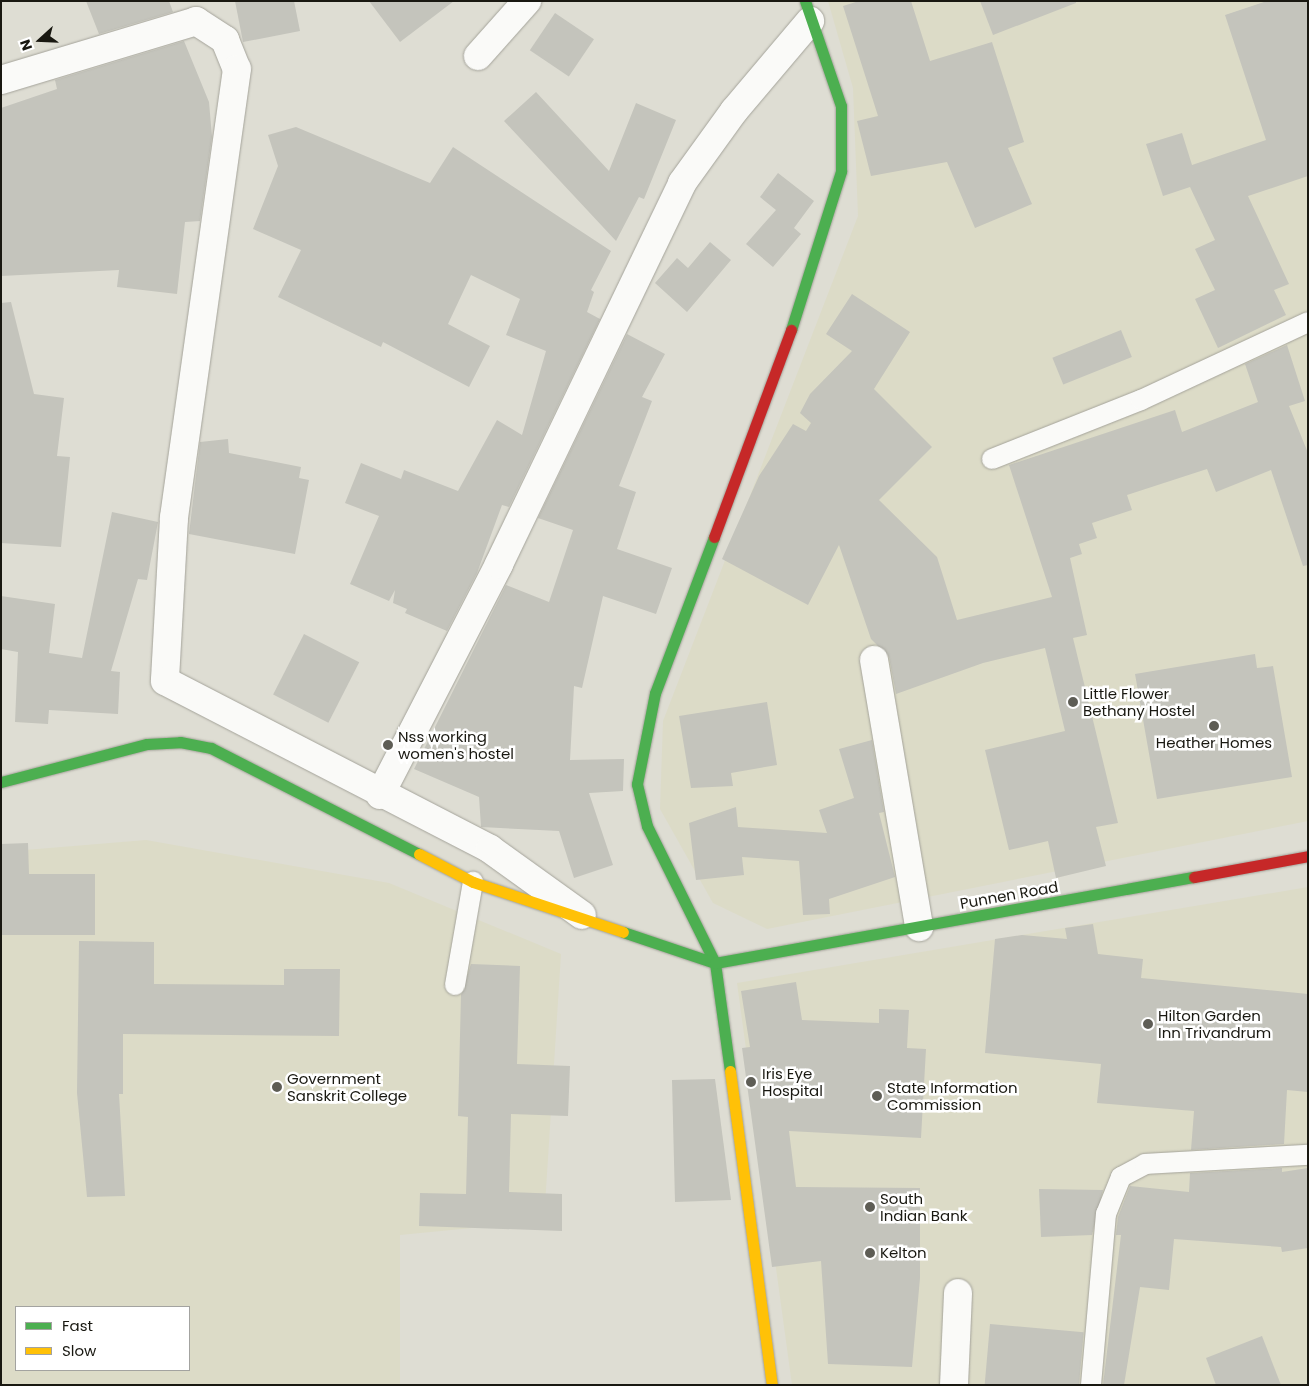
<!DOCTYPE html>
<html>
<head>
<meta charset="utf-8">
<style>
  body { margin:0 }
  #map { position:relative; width:1309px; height:1386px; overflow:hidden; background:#deddd3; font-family:Poppins,sans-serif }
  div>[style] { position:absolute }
  .built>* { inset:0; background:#dcdbc7 }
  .building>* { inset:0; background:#c4c4bc; transform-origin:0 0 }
  .roads { filter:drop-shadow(0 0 1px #a4a39a) drop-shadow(0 0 1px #a4a39a) }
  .lane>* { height:20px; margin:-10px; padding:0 10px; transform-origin:10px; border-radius:10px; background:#fafaf8 }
  .street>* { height:28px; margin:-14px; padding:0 14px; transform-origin:14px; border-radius:14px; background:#fafaf8 }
  .fast>* { height:11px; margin:-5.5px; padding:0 5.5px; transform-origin:5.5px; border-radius:5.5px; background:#4caf50 }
  .slow>* { height:11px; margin:-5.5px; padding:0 5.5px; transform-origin:5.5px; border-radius:5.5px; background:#ffc107 }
  .jam>* { height:11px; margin:-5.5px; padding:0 5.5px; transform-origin:5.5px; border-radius:5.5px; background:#c62828 }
  .dots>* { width:14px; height:14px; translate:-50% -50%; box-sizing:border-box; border:2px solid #fff; border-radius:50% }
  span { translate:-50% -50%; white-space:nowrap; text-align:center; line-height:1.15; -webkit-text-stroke:5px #fff; paint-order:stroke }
  .poi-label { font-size:15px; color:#191811 }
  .left { translate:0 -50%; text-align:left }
  .street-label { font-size:15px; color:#191811 }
  .frame { position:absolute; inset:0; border:2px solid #191811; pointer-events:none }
  .legend { position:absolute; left:15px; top:1306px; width:175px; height:65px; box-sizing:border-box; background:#fff; border:1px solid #a3a3a0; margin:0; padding:6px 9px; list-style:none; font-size:15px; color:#191811 }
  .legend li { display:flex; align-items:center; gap:10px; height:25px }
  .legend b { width:25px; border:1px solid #a3a3a0 }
  .north { position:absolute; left:15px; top:15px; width:50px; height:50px; -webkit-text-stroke:4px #fff; paint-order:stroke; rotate:250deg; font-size:14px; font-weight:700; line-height:20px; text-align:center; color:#191811 }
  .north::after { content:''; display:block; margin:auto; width:18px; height:22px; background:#191811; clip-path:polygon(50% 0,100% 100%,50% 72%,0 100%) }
</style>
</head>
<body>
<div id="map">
  <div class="built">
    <i style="clip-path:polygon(828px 1px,1308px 1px,1308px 821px,767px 929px,713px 903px,660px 809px,663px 721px,858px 216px,853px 88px)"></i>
    <i style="clip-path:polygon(evenodd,146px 840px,389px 883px,561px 954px,544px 1221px,400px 1235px,400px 1385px,1px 1385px,1px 852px,146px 840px,16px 1307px,189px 1307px,189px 1370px,16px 1370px,16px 1307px)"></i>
    <i style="clip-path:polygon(1308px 887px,1308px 1385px,792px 1385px,737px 983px)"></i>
  </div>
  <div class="building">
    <i style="clip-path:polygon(86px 1px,169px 1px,173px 12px,99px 34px)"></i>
    <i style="clip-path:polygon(235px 1px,294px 1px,300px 31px,243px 42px)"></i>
    <i style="clip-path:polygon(369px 1px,454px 1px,400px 42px)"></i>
    <i style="clip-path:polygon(859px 1px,911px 1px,930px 61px,992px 42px,1024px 142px,1008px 148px,1032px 204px,975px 228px,947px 162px,871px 176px,857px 121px,878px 116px,843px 6px)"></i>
    <i style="clip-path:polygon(980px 1px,1076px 1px,1076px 3px,993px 35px)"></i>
    <i style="clip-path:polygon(1267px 1px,1308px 1px,1308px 176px,1248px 196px,1289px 284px,1274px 290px,1286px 315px,1218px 348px,1195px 299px,1215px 290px,1195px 249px,1215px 240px,1190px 187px,1163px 196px,1146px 144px,1182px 133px,1192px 165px,1266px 140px,1225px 15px)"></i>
    <i style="left:555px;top:13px;width:47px;height:45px;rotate:34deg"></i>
    <i style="clip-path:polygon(184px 41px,209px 102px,212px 137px,200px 221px,185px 222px,177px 294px,117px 287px,119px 270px,1px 276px,1px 108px,57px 89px,55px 80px)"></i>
    <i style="clip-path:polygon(536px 92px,609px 171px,636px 103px,676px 120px,644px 199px,639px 197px,616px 241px,504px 121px)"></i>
    <i style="clip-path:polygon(296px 127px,430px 183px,453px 147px,611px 251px,591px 290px,594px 292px,587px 312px,600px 319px,509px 507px,502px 505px,477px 573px,447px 631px,405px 613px,407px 609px,393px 603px,395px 590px,389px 601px,350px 584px,379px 516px,345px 503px,361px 463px,401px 479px,404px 470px,458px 491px,497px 420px,522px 435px,546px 351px,506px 335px,520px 299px,471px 275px,448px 324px,490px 346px,469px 387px,383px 342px,381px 347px,278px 297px,301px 250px,253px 229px,278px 166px,268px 135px)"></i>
    <i style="clip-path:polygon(778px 173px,814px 201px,794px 228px,801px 234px,773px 267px,746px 244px,776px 210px,760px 197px)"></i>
    <i style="clip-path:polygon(710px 242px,731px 260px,687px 312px,655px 283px,677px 258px,688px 268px)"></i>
    <i style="clip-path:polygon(852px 294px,910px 332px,874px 389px,932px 447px,879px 500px,937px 557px,957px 620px,1052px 597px,1009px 465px,1175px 410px,1182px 432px,1258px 402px,1245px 364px,1287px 345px,1305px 401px,1289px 406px,1308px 453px,1308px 565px,1303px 566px,1271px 470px,1216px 492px,1207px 469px,1127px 495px,1132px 510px,1092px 523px,1097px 538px,1079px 544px,1082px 554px,1070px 558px,1087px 635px,1073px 638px,1118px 823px,1096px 827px,1106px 866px,1056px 878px,1048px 841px,1009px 850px,985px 750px,1065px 731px,1045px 648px,983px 663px,896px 694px,889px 657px,871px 639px,839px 545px,808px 605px,722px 559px,759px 476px,793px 424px,806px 431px,811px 423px,800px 413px,810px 394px,852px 351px,826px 334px)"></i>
    <i style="clip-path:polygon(11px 302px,34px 394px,64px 398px,57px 456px,70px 457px,61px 547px,1px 543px,1px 303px)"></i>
    <i style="left:1121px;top:330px;width:29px;height:74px;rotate:68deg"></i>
    <i style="clip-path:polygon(627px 334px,665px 354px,642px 397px,652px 401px,619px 486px,636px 492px,617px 549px,672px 568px,656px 614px,603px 596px,582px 688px,574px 686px,570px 760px,624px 759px,623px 791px,589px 793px,613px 865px,574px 878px,559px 831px,481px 827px,479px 797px,414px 769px,506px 585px,549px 602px,573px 530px,538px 518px)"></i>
    <i style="clip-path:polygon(228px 439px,229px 453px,301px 467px,299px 478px,309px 480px,295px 554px,189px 534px,200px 442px)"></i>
    <i style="clip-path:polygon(112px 512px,158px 522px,147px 580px,138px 579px,111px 671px,120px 672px,118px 714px,49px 710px,48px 724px,15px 722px,18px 652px,1px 649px,1px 596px,55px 604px,49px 653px,82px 658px)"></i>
    <i style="left:304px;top:634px;width:62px;height:68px;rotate:27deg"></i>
    <i style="clip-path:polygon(1255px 654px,1257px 668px,1273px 666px,1292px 777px,1157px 799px,1135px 674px)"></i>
    <i style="clip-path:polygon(767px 702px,777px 765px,731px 773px,733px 786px,691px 788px,679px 716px)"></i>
    <i style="clip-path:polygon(872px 740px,884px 812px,879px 813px,895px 877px,829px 899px,830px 914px,803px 915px,799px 861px,742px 857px,744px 875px,696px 880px,689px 823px,736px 807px,738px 827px,827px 833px,819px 810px,854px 798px,839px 749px)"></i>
    <i style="clip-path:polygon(28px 843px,29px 874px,95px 874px,95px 935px,1px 935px,1px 844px)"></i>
    <i style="clip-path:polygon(1093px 924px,1098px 954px,1143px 959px,1141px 978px,1308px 994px,1308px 1092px,1287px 1090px,1284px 1144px,1191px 1150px,1194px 1111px,1097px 1103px,1101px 1064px,985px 1053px,995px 939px,1022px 935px,1067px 939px,1065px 928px)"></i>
    <i style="clip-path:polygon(79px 941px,154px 942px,154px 984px,284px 985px,284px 969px,340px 969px,339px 1036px,123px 1034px,123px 1094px,119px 1094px,125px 1196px,87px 1197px,77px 1093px)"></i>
    <i style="clip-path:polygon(471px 964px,520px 966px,517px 1064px,570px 1066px,568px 1116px,511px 1114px,509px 1192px,562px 1194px,562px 1231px,419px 1226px,420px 1193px,466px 1194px,468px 1117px,458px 1116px,461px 995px)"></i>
    <i style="clip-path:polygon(796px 982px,802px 1020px,879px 1023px,879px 1009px,909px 1010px,907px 1048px,926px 1049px,921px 1138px,789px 1131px,796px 1187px,920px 1188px,920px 1278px,912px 1367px,828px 1364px,821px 1261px,772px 1267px,742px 1048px,750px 1047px,741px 991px)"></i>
    <i style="clip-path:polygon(715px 1079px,731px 1200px,675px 1202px,672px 1080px)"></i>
    <i style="clip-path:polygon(1282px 1168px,1282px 1172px,1308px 1168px,1308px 1248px,1282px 1252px,1281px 1247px,1174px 1239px,1169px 1290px,1140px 1287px,1124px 1385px,1103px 1385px,1121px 1235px,1116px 1235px,1118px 1217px,1130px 1186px,1189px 1192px,1190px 1173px)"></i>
    <i style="clip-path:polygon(1039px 1189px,1103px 1190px,1092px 1235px,1041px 1237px)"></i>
    <i style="left:990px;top:1324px;width:94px;height:61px;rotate:5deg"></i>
    <i style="clip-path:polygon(1262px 1336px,1281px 1385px,1216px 1385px,1206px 1358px)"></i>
  </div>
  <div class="roads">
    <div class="lane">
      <i style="left:992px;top:459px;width:160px;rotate:-21.6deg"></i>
      <i style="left:1141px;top:400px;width:184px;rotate:-25deg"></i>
      <i style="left:455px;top:985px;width:105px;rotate:-80.1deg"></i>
      <i style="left:1091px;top:1385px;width:172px;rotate:-85deg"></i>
      <i style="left:1106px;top:1214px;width:40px;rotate:-68deg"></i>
      <i style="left:1121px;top:1177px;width:27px;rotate:-28deg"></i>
      <i style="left:1145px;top:1164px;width:163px;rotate:-3.2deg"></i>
    </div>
    <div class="street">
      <i style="left:478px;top:56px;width:74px;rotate:-48.3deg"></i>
      <i style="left:1px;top:80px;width:204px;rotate:-16.8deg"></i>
      <i style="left:196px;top:21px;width:35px;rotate:33deg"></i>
      <i style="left:225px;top:40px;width:31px;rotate:68deg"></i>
      <i style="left:237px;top:69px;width:453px;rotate:98deg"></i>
      <i style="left:174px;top:518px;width:163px;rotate:93.2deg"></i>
      <i style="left:165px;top:681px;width:366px;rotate:27.3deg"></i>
      <i style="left:490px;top:849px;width:113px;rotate:35.7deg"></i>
      <i style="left:874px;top:660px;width:271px;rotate:80.4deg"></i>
      <i style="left:380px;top:795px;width:260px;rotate:-62.7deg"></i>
      <i style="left:499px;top:564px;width:423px;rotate:-64.3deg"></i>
      <i style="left:682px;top:183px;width:89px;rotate:-54.2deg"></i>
      <i style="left:734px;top:111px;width:118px;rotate:-49.8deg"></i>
      <i style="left:954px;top:1385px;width:92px;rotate:-87.5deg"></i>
    </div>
    <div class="fast">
      <i style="left:791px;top:330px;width:167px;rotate:-72.5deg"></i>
      <i style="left:841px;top:171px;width:65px;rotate:-90deg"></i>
      <i style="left:841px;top:106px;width:111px;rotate:-108.9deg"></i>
      <i style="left:714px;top:537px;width:167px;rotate:110.7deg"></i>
      <i style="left:655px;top:693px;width:93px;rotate:101.2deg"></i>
      <i style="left:637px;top:784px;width:43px;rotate:76.6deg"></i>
      <i style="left:647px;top:826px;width:153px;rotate:63.6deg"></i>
      <i style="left:715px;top:963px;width:109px;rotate:82.1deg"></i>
      <i style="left:1px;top:782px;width:151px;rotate:-14.6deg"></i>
      <i style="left:147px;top:744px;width:33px;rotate:-3deg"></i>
      <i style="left:180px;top:742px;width:32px;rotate:11deg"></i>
      <i style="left:211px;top:748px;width:233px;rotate:27deg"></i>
      <i style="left:623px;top:932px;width:97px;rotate:18.6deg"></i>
      <i style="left:715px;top:963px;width:487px;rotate:-10.2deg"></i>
    </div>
    <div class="slow">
      <i style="left:419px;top:854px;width:61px;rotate:27.4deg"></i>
      <i style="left:473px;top:882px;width:158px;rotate:18.4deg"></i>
      <i style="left:730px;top:1071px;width:317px;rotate:82.4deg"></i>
    </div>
    <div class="jam">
      <i style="left:714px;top:537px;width:221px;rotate:-69.6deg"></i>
      <i style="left:1194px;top:877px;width:116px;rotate:-10.4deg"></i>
    </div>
  </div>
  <div class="dots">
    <i style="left:1073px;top:702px;background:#5e5d55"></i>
    <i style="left:1214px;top:726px;background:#5e5d55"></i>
    <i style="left:388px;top:745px;background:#5e5d55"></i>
    <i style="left:1148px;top:1024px;background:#5e5d55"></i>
    <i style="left:751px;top:1082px;background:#5e5d55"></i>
    <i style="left:277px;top:1087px;background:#5e5d55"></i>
    <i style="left:877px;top:1096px;background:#5e5d55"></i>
    <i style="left:870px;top:1207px;background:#5e5d55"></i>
    <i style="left:870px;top:1253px;background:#5e5d55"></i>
  </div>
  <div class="poi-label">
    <span class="left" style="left:1083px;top:702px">Little Flower<br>Bethany Hostel</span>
    <span class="left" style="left:398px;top:745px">Nss working<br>women's hostel</span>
    <span style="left:1214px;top:743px">Heather Homes</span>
    <span class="left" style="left:1158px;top:1024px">Hilton Garden<br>Inn Trivandrum</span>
    <span class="left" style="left:762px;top:1082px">Iris Eye<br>Hospital</span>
    <span class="left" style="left:287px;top:1087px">Government<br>Sanskrit College</span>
    <span class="left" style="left:887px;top:1096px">State Information<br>Commission</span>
    <span class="left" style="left:880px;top:1207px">South<br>Indian Bank</span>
    <span class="left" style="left:880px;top:1253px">Kelton</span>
  </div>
  <div class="street-label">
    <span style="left:1009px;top:895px;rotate:-10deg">Punnen Road</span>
  </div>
  <div class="frame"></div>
  <ul class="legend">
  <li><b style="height:6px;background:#4caf50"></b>Fast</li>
  <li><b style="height:6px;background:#ffc107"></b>Slow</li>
  </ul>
  <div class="north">N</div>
</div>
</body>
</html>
